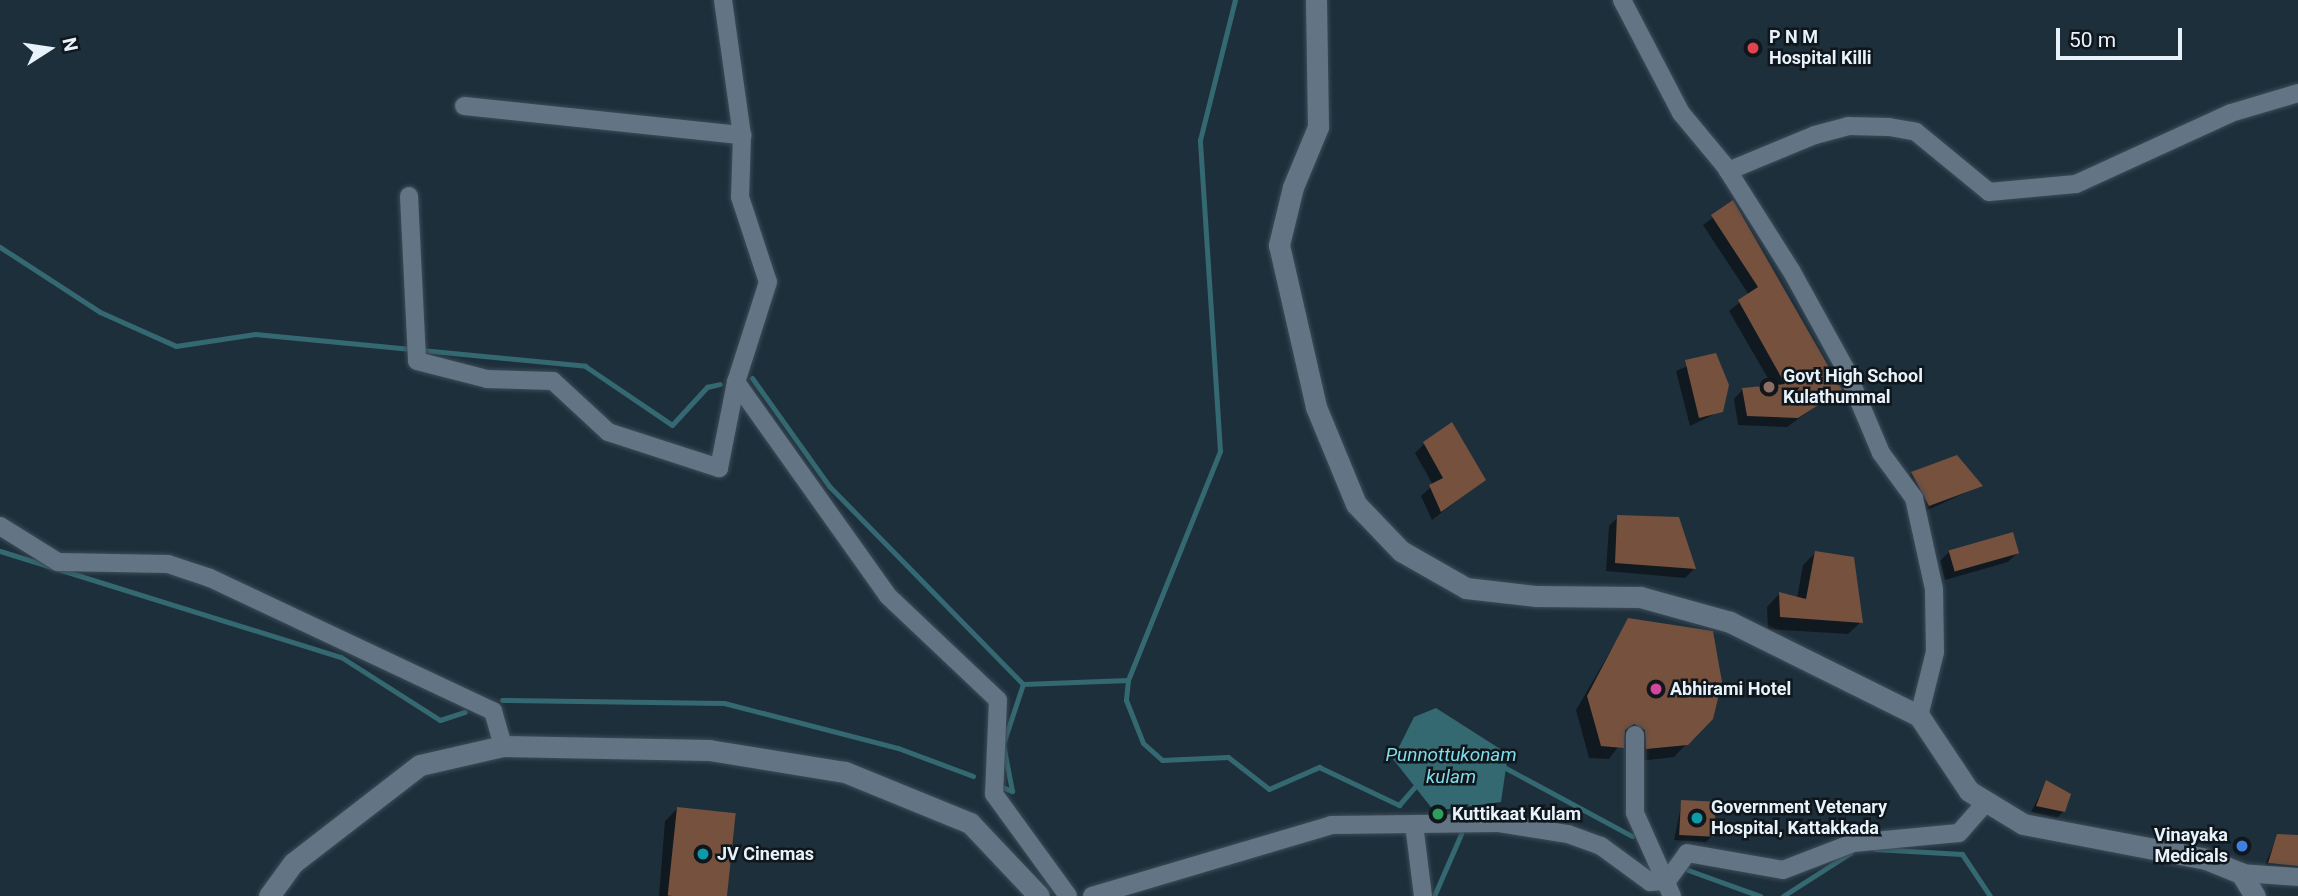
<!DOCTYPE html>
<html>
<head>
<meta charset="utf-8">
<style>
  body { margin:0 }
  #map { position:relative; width:2298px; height:896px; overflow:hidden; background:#1e2f3c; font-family:Roboto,sans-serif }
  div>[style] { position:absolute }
  .water>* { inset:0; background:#356971 }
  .shadow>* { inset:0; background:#0007 }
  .stream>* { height:5px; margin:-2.5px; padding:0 2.5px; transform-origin:2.5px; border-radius:2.5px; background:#356971 }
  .building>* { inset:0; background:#75513e; transform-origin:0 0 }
  .roads { filter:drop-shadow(0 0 2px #3d4c57) drop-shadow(0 0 2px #3d4c57) }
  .minor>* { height:18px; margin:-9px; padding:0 9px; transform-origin:9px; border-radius:9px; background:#637585 }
  .secondary>* { height:21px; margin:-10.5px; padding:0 10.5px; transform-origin:10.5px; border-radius:10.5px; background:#637585 }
  .dots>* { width:19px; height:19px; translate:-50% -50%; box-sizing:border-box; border:4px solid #0f161c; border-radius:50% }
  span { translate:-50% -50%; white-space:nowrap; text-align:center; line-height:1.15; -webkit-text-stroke:5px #0f161c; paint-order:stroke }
  .poi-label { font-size:18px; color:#e7f2fb; font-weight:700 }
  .left { translate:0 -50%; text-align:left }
  .right { translate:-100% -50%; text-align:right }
  .water-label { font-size:19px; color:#83dcea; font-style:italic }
  .north { position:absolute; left:14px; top:14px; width:70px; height:70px; -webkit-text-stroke:5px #0f161c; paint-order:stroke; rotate:78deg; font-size:19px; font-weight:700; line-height:28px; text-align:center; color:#e7f2fb }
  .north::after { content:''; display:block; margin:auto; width:24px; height:32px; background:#e7f2fb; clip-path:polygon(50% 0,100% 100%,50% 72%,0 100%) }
  .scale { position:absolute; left:2056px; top:28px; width:126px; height:32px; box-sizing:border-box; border:4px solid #e7f2fb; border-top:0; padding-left:9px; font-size:21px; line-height:24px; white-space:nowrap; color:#e7f2fb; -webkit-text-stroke:5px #0f161c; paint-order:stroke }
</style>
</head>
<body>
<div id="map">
  <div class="water">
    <i style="clip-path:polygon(1436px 708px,1508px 754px,1501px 802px,1434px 811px,1393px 759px,1414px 717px)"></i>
  </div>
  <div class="shadow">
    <i style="clip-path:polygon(1733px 203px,1840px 389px,1787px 427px,1738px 425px,1734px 399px,1743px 389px,1773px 387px,1729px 311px,1749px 295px,1703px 225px)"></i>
    <i style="clip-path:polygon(1714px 355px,1721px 411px,1690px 426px,1676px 371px)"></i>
    <i style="clip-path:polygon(1424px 444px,1484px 480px,1432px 520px,1421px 496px,1433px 485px,1415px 453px)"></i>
    <i style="clip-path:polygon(1912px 473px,1980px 486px,1919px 514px,1903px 483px)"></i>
    <i style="clip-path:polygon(1618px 517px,1694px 569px,1685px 578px,1606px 571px,1609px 526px)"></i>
    <i style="clip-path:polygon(1949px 552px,2017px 553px,2008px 562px,1945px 580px,1940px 561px)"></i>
    <i style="clip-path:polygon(1815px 553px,1861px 622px,1848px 634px,1768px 629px,1767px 607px,1779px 594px,1797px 598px,1803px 565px)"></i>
    <i style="clip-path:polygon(1629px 619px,1712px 718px,1674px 757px,1640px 761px,1632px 741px,1624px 739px,1609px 759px,1589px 758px,1576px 710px)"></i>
    <i style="clip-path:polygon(2046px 782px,2063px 812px,2057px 818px,2031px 812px)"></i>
    <i style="clip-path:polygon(1682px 801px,1712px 836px,1706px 842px,1674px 840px)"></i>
    <i style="clip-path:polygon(678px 808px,727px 896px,659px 896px,665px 821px)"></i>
    <i style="clip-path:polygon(2278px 835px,2298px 836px,2298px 873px,2263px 869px)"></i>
  </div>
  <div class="stream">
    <i style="left:0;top:247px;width:119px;rotate:33deg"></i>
    <i style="left:100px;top:312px;width:83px;rotate:24.1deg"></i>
    <i style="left:176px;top:346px;width:80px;rotate:-8.6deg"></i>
    <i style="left:255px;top:334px;width:332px;rotate:5.5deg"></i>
    <i style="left:585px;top:366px;width:105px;rotate:34.1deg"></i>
    <i style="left:672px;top:425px;width:52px;rotate:-47.4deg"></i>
    <i style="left:707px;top:387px;width:13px;rotate:-13deg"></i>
    <i style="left:752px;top:378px;width:133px;rotate:54.5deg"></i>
    <i style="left:829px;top:486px;width:277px;rotate:45.6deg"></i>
    <i style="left:1023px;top:684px;width:105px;rotate:-2.2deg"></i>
    <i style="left:1128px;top:680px;width:20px;rotate:96deg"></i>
    <i style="left:1126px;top:700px;width:46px;rotate:68.4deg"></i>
    <i style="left:1143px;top:743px;width:25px;rotate:42deg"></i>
    <i style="left:1162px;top:760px;width:66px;rotate:-2.6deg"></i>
    <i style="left:1228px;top:757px;width:52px;rotate:38deg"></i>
    <i style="left:1269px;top:789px;width:55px;rotate:-23.7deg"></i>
    <i style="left:1319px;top:767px;width:89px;rotate:25.4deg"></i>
    <i style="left:1399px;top:805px;width:29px;rotate:-49deg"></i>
    <i style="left:0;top:551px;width:357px;rotate:17.3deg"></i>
    <i style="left:341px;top:657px;width:117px;rotate:32.5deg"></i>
    <i style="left:440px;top:720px;width:26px;rotate:-18deg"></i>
    <i style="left:1128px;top:680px;width:247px;rotate:-68.1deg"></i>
    <i style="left:1220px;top:451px;width:312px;rotate:-93.7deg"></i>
    <i style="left:1200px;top:140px;width:144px;rotate:-76deg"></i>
    <i style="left:502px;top:700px;width:222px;rotate:0.8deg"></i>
    <i style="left:724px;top:703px;width:180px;rotate:14.5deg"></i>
    <i style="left:898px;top:748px;width:80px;rotate:20.5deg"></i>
    <i style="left:1500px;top:765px;width:150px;rotate:28.3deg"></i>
    <i style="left:1002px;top:787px;width:11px;rotate:22deg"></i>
    <i style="left:1012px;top:791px;width:48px;rotate:-100.8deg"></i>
    <i style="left:1003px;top:744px;width:63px;rotate:-71.6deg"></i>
    <i style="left:1875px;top:849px;width:87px;rotate:3.3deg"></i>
    <i style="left:1962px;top:854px;width:50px;rotate:56.3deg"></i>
    <i style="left:1688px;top:870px;width:77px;rotate:19.9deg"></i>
    <i style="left:1434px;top:896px;width:68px;rotate:-66.5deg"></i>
    <i style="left:1783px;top:896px;width:80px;rotate:-32.7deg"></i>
  </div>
  <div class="building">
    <i style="clip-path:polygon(1733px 200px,1842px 390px,1798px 418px,1747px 416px,1742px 388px,1785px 384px,1738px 300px,1758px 287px,1711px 215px)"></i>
    <i style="clip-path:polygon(1716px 353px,1729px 385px,1723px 412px,1699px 418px,1685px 360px)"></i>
    <i style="clip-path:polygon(1452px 422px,1486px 480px,1441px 512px,1429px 485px,1443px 478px,1423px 442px)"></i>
    <i style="clip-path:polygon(1957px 455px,1983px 486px,1929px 506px,1911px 472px)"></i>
    <i style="clip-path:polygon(1617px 515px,1679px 517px,1696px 569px,1615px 563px)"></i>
    <i style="left:2013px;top:532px;width:22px;height:67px;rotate:74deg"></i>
    <i style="clip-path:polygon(1815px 551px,1854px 557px,1863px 623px,1780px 617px,1779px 592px,1806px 599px)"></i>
    <i style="clip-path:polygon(1628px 618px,1713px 631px,1722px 682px,1713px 719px,1688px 745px,1646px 749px,1645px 730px,1634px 724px,1625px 730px,1624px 748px,1601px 746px,1587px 696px)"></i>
    <i style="clip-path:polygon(2046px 780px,2071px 794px,2065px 812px,2036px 806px)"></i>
    <i style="left:1681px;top:800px;width:35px;height:35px;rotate:3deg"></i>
    <i style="left:677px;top:807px;width:59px;height:89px;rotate:6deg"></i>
    <i style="clip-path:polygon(2277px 834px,2298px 835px,2298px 866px,2268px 863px)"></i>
  </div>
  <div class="roads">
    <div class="minor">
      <i style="left:723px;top:0;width:136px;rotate:82deg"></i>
      <i style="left:742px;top:135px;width:62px;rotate:91.8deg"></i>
      <i style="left:740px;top:197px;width:89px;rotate:71.8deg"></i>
      <i style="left:768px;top:282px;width:105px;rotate:107.7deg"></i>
      <i style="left:736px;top:382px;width:262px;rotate:54.6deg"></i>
      <i style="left:888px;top:596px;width:151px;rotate:43.4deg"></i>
      <i style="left:998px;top:700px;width:94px;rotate:92.4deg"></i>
      <i style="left:994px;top:794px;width:126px;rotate:54deg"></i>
      <i style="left:1622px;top:0;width:127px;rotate:62.4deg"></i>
      <i style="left:1681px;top:113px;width:69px;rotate:50.3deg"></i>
      <i style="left:1725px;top:166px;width:125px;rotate:57.7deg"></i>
      <i style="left:1792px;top:272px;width:112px;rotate:61.1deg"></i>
      <i style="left:1846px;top:370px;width:90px;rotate:67.1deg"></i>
      <i style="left:1881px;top:453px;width:56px;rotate:53.7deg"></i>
      <i style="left:1914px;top:498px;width:93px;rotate:77.6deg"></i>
      <i style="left:1934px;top:589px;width:63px;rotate:89.1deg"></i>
      <i style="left:1935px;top:652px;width:66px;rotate:104deg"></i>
      <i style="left:464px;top:106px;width:280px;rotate:6deg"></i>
      <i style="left:1728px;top:171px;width:94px;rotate:-22.5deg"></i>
      <i style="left:1815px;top:135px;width:34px;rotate:-15deg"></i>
      <i style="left:1848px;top:126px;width:41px;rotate:1.4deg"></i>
      <i style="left:1889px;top:127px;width:27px;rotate:10deg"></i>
      <i style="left:1916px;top:132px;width:94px;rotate:39.4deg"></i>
      <i style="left:1989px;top:192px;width:87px;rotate:-5.3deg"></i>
      <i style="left:2076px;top:184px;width:170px;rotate:-24.6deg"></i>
      <i style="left:2231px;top:113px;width:70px;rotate:-16.6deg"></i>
      <i style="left:409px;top:196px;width:165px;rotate:87.2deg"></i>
      <i style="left:417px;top:361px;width:72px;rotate:14.4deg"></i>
      <i style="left:487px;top:379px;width:66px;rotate:1.7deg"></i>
      <i style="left:553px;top:381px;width:75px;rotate:42.8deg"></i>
      <i style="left:608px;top:432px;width:117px;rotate:18deg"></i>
      <i style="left:719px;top:468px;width:88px;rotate:-78.8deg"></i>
      <i style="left:0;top:526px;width:68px;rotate:31.8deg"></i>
      <i style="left:58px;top:562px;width:110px;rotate:1deg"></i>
      <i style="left:168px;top:564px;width:44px;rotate:18.4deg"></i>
      <i style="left:210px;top:578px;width:313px;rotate:25.2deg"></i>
      <i style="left:493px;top:711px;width:36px;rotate:74deg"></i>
      <i style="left:1635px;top:735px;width:78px;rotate:90deg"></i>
      <i style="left:1635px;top:813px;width:91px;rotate:66deg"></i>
      <i style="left:1414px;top:824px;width:73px;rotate:82.9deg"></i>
      <i style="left:2241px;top:873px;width:57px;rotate:4deg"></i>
      <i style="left:1092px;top:896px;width:249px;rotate:-16.5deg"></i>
      <i style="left:1331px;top:825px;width:168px;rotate:-0.7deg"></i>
      <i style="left:1499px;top:823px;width:70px;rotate:9.1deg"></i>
      <i style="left:1568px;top:834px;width:35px;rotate:20deg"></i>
      <i style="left:1601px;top:846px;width:61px;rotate:36.3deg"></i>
      <i style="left:1650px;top:882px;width:17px;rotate:-3deg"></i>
      <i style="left:1667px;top:881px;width:34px;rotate:-54deg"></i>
      <i style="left:1687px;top:853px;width:97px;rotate:10deg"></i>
      <i style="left:1783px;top:870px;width:75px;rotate:-21.1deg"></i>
      <i style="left:1853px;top:843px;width:106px;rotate:-5.4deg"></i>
      <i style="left:1959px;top:833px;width:41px;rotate:-48.9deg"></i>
    </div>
    <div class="secondary">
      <i style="left:1316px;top:0;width:127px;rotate:89.1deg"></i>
      <i style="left:1318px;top:127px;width:65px;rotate:112.6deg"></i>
      <i style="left:1293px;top:187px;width:60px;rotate:103.6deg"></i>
      <i style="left:1279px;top:245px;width:166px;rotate:77.1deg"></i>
      <i style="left:1316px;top:407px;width:105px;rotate:67.6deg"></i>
      <i style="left:1356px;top:504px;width:65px;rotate:46.2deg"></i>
      <i style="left:1401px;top:551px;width:75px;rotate:29.6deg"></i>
      <i style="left:1466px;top:588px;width:69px;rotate:6.6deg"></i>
      <i style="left:1535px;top:596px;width:105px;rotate:0.5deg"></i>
      <i style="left:1640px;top:597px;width:93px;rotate:15.5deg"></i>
      <i style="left:1730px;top:622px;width:211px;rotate:26.4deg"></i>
      <i style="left:1919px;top:716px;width:90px;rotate:56.3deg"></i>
      <i style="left:1969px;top:791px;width:63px;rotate:31.4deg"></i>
      <i style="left:2023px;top:824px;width:186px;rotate:10.8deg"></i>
      <i style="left:2206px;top:859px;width:38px;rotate:22deg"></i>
      <i style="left:2241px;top:873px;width:27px;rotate:59deg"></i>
      <i style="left:269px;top:896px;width:41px;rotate:-54deg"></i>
      <i style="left:293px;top:863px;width:160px;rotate:-37.7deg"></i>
      <i style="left:420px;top:765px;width:85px;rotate:-12.9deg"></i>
      <i style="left:503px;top:746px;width:206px;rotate:1.1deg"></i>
      <i style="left:709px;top:750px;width:138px;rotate:9.2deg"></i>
      <i style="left:845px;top:772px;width:135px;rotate:22.2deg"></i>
      <i style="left:970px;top:823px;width:100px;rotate:46.6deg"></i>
    </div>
  </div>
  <div class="dots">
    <i style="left:1753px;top:48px;background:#e0444e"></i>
    <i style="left:1769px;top:387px;background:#8d6e63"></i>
    <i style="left:1656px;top:689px;background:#d1479c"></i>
    <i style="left:1438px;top:814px;background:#2e9e5b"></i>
    <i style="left:1697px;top:818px;background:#0f9aa8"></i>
    <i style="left:2242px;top:846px;background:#3f7fe0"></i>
    <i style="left:703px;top:854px;background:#0f9aa8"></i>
  </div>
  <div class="poi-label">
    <span class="left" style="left:1769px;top:48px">P N M<br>Hospital Killi</span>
    <span class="left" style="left:1783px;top:387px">Govt High School<br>Kulathummal</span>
    <span class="left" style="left:1670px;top:689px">Abhirami Hotel</span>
    <span class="left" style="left:1711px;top:818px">Government Vetenary<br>Hospital, Kattakkada</span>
    <span class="left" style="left:1452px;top:814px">Kuttikaat Kulam</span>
    <span class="right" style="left:2228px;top:846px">Vinayaka<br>Medicals</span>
    <span class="left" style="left:717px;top:854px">JV Cinemas</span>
  </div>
  <div class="water-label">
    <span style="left:1451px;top:766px">Punnottukonam<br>kulam</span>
  </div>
  <div class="north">N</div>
  <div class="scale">50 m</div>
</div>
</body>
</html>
